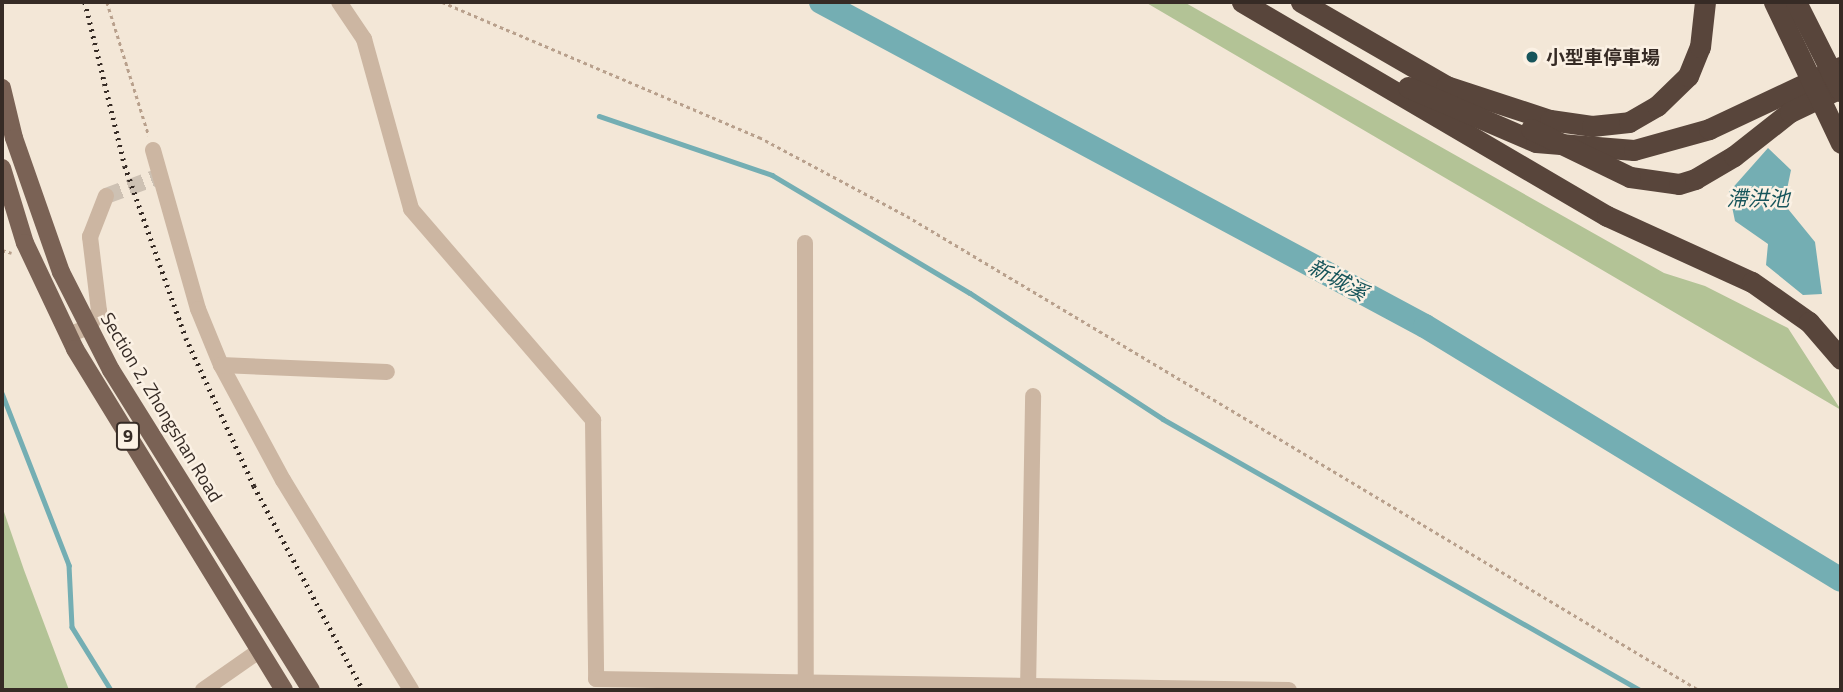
<!DOCTYPE html>
<html>
<head>
<meta charset="utf-8">
<style>
  body { margin:0 }
  #map { position:relative; width:1843px; height:692px; overflow:hidden; background:#f3e7d7; font-family:"Titillium Web","Noto Sans TC",sans-serif }
  div>[style] { position:absolute }
  .green>* { inset:0; background:#b3c396 }
  .water>* { inset:0; background:#74aeb3 }
  .stream>* { height:4.5px; margin:-2.25px; padding:0 2.25px; transform-origin:2.25px; border-radius:2.25px; background:#74aeb3 }
  .river>* { height:24px; margin:-12px; padding:0 12px; transform-origin:12px; border-radius:12px; background:#74aeb3 }
  .minor-tunnel>* { height:16px; margin-top:-8px; transform-origin:0; background:repeating-linear-gradient(90deg,#cdc1b3 0 16px,transparent 0 24px) }
  .path>* { height:2.5px; margin-top:-1.25px; transform-origin:0; background:repeating-linear-gradient(90deg,#b8a08c 0 3.5px,transparent 0 7px) }
  .minor>* { height:16px; margin:-8px; padding:0 8px; transform-origin:8px; border-radius:8px; background:#ccb6a2 }
  .major>* { height:18px; margin:-9px; padding:0 9px; transform-origin:9px; border-radius:9px; background:#7a6255 }
  .highway>* { height:21px; margin:-10.5px; padding:0 10.5px; transform-origin:10.5px; border-radius:10.5px; background:#58453b }
  .rail>* { height:4.5px; margin-top:-2.25px; transform-origin:0; background:repeating-linear-gradient(90deg,#362b25 0 2px,transparent 0 7px) }
  .highway-bridge>* { height:21px; margin:-10.5px; padding:0 10.5px; transform-origin:10.5px; border-radius:10.5px; background:#58453b }
  .dots>* { width:19px; height:19px; translate:-50% -50%; box-sizing:border-box; border:4px solid #fbf1e4; border-radius:50% }
  span { translate:-50% -50%; white-space:nowrap; text-align:center; line-height:1.15; -webkit-text-stroke:5px #fbf1e4; paint-order:stroke }
  .shield-label span { padding:2px 5px; background:#fbf1e4; border:2px solid; border-radius:5px; -webkit-text-stroke-width:0 }
  .shield-label { font-size:18px; color:#362b25; font-weight:700 }
  .poi-label { font-size:19px; color:#362b25; font-weight:700 }
  .left { translate:0 -50%; text-align:left }
  .street-label { font-size:19px; color:#362b25 }
  .water-label { font-size:21px; color:#17555b; font-style:italic }
  .frame { position:absolute; inset:0; border:4px solid #362b25; pointer-events:none }
</style>
</head>
<body>
<div id="map">
  <div class="green">
    <i style="clip-path:polygon(1145px 2px,1184px 2px,1664px 273px,1705px 286px,1788px 328px,1841px 410px)"></i>
    <i style="clip-path:polygon(2px 506px,24px 570px,69px 690px,2px 690px)"></i>
  </div>
  <div class="water">
    <i style="clip-path:polygon(1768px 148px,1791px 170px,1784px 204px,1815px 242px,1822px 294px,1803px 295px,1766px 265px,1768px 244px,1735px 221px,1729px 192px)"></i>
  </div>
  <div class="stream">
    <i style="left:599px;top:116px;width:183px;rotate:18.8deg"></i>
    <i style="left:772px;top:175px;width:230px;rotate:30.8deg"></i>
    <i style="left:970px;top:293px;width:230px;rotate:33.1deg"></i>
    <i style="left:1163px;top:419px;width:549px;rotate:29.6deg"></i>
    <i style="left:2px;top:393px;width:185px;rotate:68.7deg"></i>
    <i style="left:69px;top:565px;width:62px;rotate:87.2deg"></i>
    <i style="left:72px;top:627px;width:74px;rotate:58.2deg"></i>
  </div>
  <div class="river">
    <i style="left:821px;top:2px;width:685px;rotate:28.21deg"></i>
    <i style="left:1425px;top:326px;width:487px;rotate:31.4deg"></i>
  </div>
  <div class="minor-tunnel">
    <i style="left:106px;top:196px;width:58px;rotate:-20.3deg"></i>
  </div>
  <div class="path">
    <i style="left:107px;top:2px;width:140px;rotate:72.6deg"></i>
    <i style="left:442px;top:2px;width:345px;rotate:23.1deg"></i>
    <i style="left:759px;top:137px;width:168px;rotate:28.1deg"></i>
    <i style="left:907px;top:216px;width:923px;rotate:30.9deg"></i>
    <i style="left:2px;top:250px;width:10px;rotate:17deg"></i>
  </div>
  <div class="minor">
    <i style="left:339px;top:2px;width:45px;rotate:56deg"></i>
    <i style="left:364px;top:39px;width:176px;rotate:74.5deg"></i>
    <i style="left:411px;top:209px;width:279px;rotate:49.2deg"></i>
    <i style="left:593px;top:420px;width:259px;rotate:89.3deg"></i>
    <i style="left:596px;top:679px;width:693px;rotate:0.91deg"></i>
    <i style="left:153px;top:150px;width:165px;rotate:74.2deg"></i>
    <i style="left:198px;top:309px;width:61px;rotate:67.7deg"></i>
    <i style="left:221px;top:365px;width:131px;rotate:61.7deg"></i>
    <i style="left:283px;top:480px;width:246px;rotate:58.6deg"></i>
    <i style="left:805px;top:243px;width:447px;rotate:89.9deg"></i>
    <i style="left:68px;top:335px;width:22px;rotate:-21deg"></i>
    <i style="left:89px;top:327px;width:19px;rotate:-58deg"></i>
    <i style="left:99px;top:311px;width:75px;rotate:-96.9deg"></i>
    <i style="left:90px;top:237px;width:44px;rotate:-68.7deg"></i>
    <i style="left:221px;top:365px;width:166px;rotate:2.4deg"></i>
    <i style="left:203px;top:690px;width:68px;rotate:-34.9deg"></i>
    <i style="left:1028px;top:690px;width:294px;rotate:-89deg"></i>
  </div>
  <div class="major">
    <i style="left:2px;top:88px;width:51px;rotate:76.5deg"></i>
    <i style="left:14px;top:138px;width:142px;rotate:70.7deg"></i>
    <i style="left:61px;top:272px;width:110px;rotate:63deg"></i>
    <i style="left:111px;top:370px;width:377px;rotate:58deg"></i>
    <i style="left:2px;top:168px;width:78px;rotate:73deg"></i>
    <i style="left:25px;top:243px;width:117px;rotate:64.7deg"></i>
    <i style="left:75px;top:349px;width:400px;rotate:58.5deg"></i>
  </div>
  <div class="highway">
    <i style="left:1242px;top:2px;width:423px;rotate:30.4deg"></i>
    <i style="left:1607px;top:216px;width:159px;rotate:24.5deg"></i>
    <i style="left:1752px;top:282px;width:70px;rotate:35.1deg"></i>
    <i style="left:1809px;top:322px;width:49px;rotate:49.1deg"></i>
    <i style="left:1301px;top:2px;width:180px;rotate:30deg"></i>
    <i style="left:1446px;top:86px;width:109px;rotate:18.1deg"></i>
    <i style="left:1550px;top:120px;width:42px;rotate:8.1deg"></i>
    <i style="left:1592px;top:126px;width:37px;rotate:-6deg"></i>
    <i style="left:1629px;top:122px;width:32px;rotate:-30deg"></i>
    <i style="left:1657px;top:106px;width:43px;rotate:-44.1deg"></i>
    <i style="left:1688px;top:76px;width:31px;rotate:-68deg"></i>
    <i style="left:1700px;top:47px;width:45px;rotate:-83.7deg"></i>
    <i style="left:1408px;top:87px;width:139px;rotate:23.3deg"></i>
    <i style="left:1536px;top:142px;width:98px;rotate:4.7deg"></i>
    <i style="left:1634px;top:150px;width:78px;rotate:-15.6deg"></i>
    <i style="left:1709px;top:129px;width:146px;rotate:-25.2deg"></i>
    <i style="left:1630px;top:177px;width:49px;rotate:8.1deg"></i>
    <i style="left:1679px;top:184px;width:17px;rotate:-17deg"></i>
    <i style="left:1695px;top:179px;width:45px;rotate:-30.5deg"></i>
    <i style="left:1734px;top:156px;width:71px;rotate:-38.2deg"></i>
    <i style="left:1790px;top:112px;width:51px;rotate:-25.6deg"></i>
  </div>
  <div class="rail">
    <i style="left:85px;top:2px;width:169px;rotate:76.3deg"></i>
    <i style="left:125px;top:166px;width:182px;rotate:70.5deg"></i>
    <i style="left:186px;top:338px;width:163px;rotate:65.3deg"></i>
    <i style="left:254px;top:486px;width:231px;rotate:61.9deg"></i>
  </div>
  <div class="highway-bridge">
    <i style="left:1774px;top:2px;width:156px;rotate:64.6deg"></i>
    <i style="left:1796px;top:2px;width:100px;rotate:63.2deg"></i>
    <i style="left:1531px;top:129px;width:110px;rotate:25.9deg"></i>
  </div>
  <div class="dots">
    <i style="left:1532px;top:57px;background:#17555b"></i>
  </div>
  <div class="shield-label">
    <span style="left:128px;top:436px">9</span>
  </div>
  <div class="poi-label">
    <span class="left" style="left:1546px;top:57px">小型車停車場</span>
  </div>
  <div class="street-label">
    <span style="left:162px;top:407px;rotate:59deg">Section 2, Zhongshan Road</span>
  </div>
  <div class="water-label">
    <span style="left:1758px;top:198px">滯洪池</span>
    <span style="left:1338px;top:279px;rotate:28deg">新城溪</span>
  </div>
  <div class="frame"></div>
</div>
</body>
</html>
